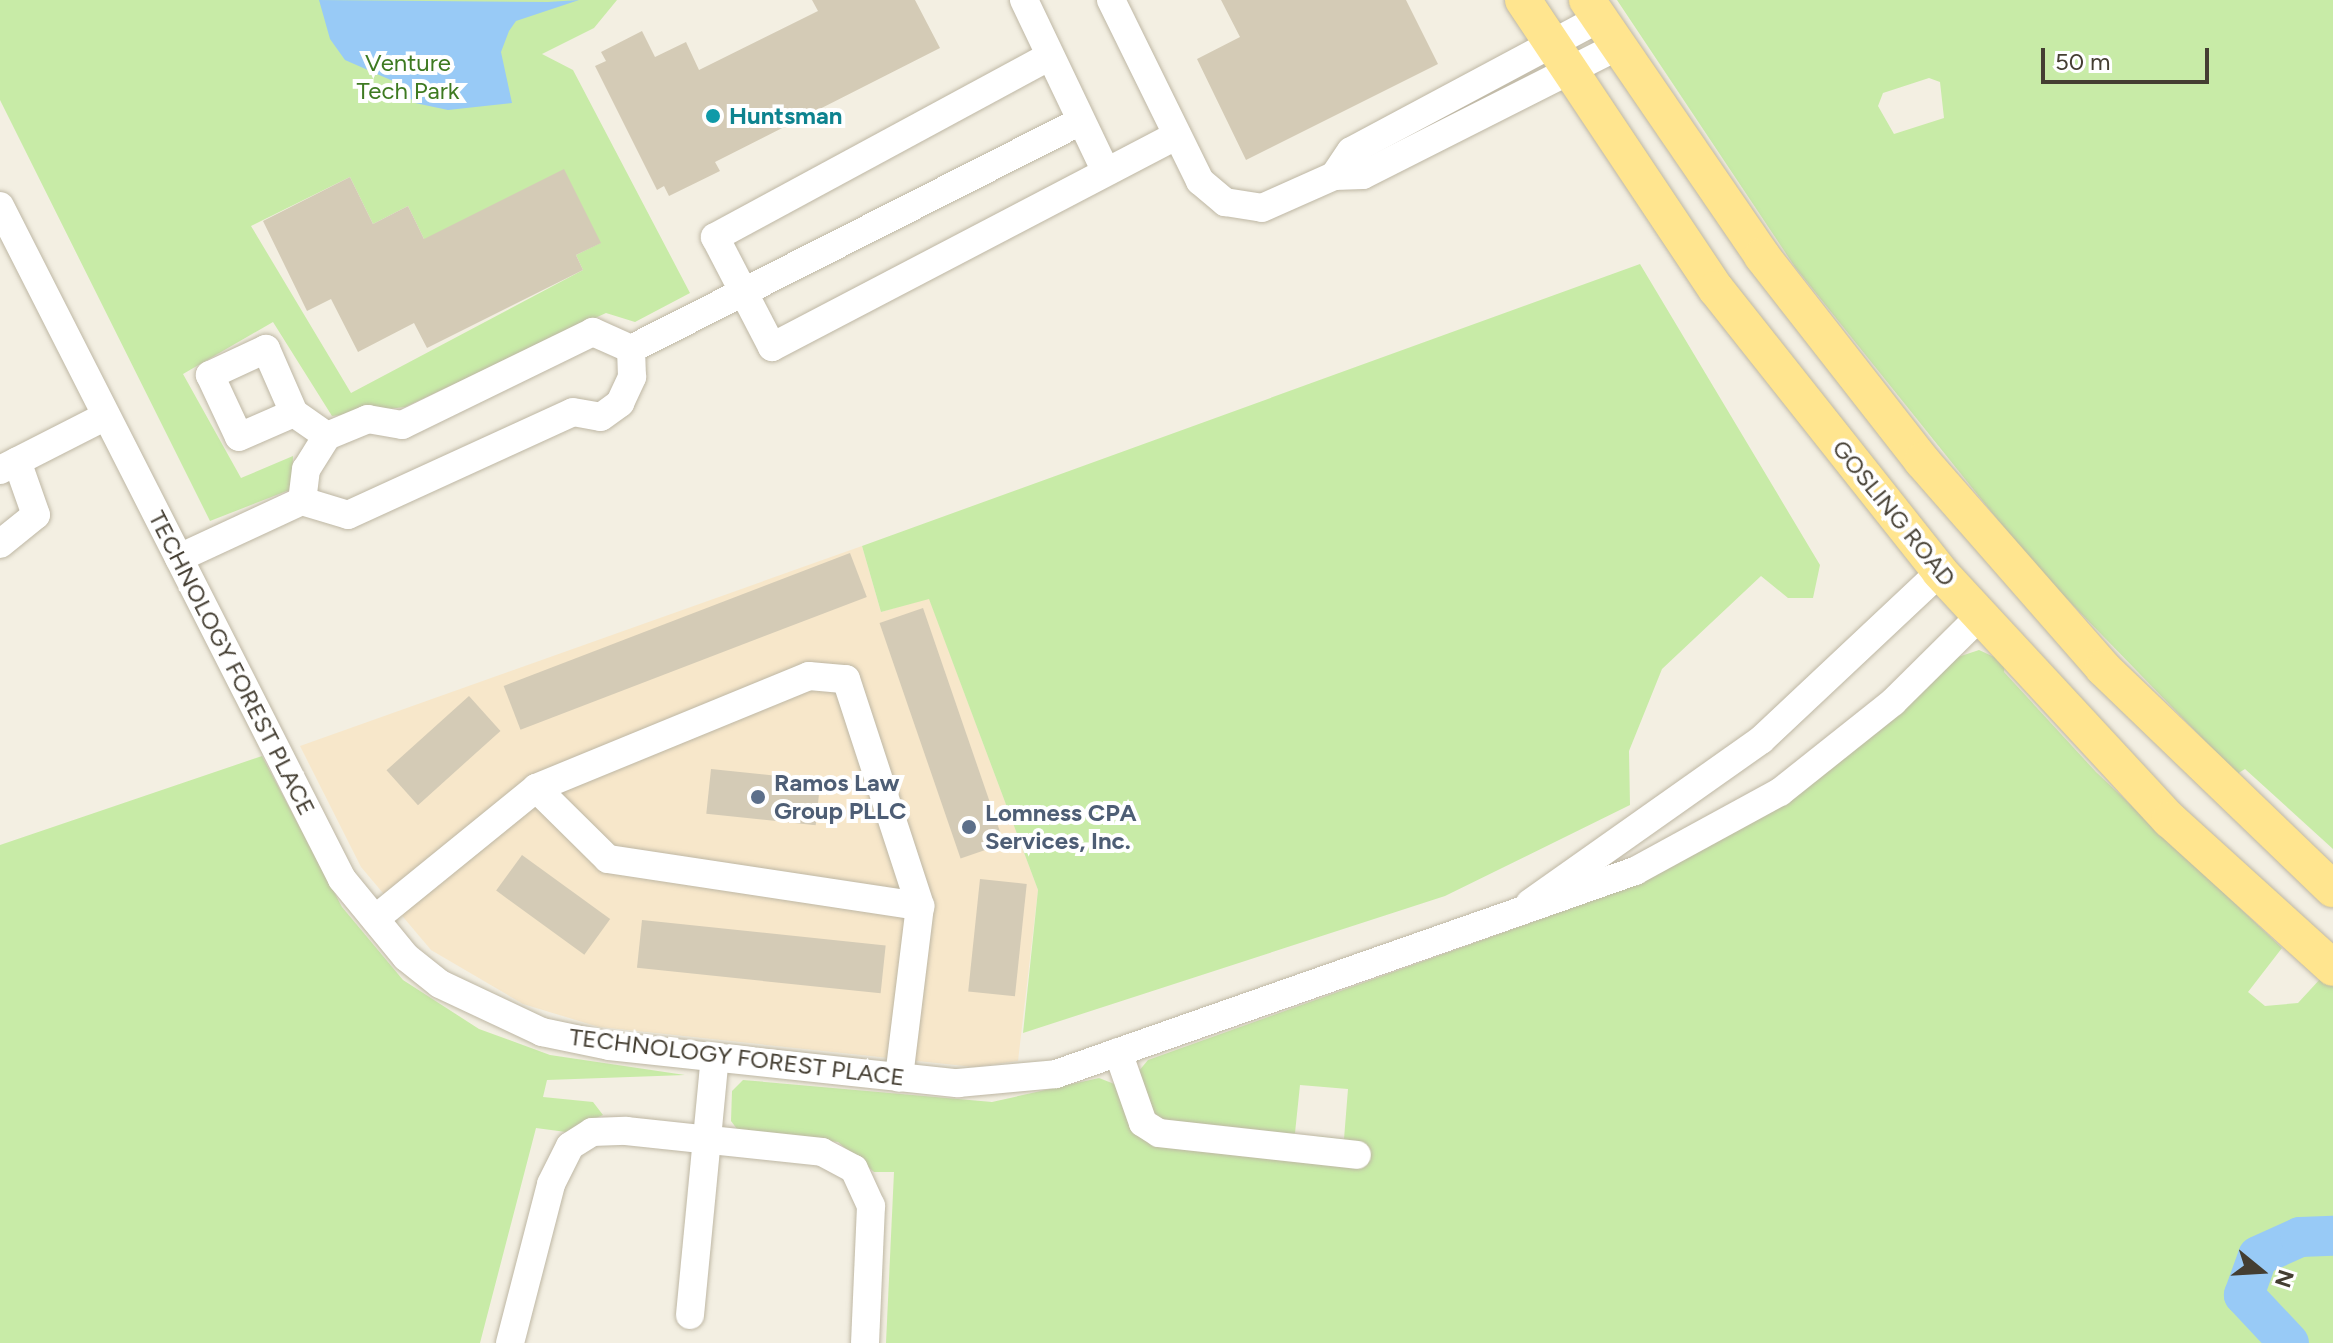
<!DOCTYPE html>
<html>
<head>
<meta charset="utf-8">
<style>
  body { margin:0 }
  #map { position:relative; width:2333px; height:1343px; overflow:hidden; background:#f3efe2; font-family:Figtree,sans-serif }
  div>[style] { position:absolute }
  .commercial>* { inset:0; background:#f7e7ca }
  .green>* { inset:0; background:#c8eba7 }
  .water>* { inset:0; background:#98caf6 }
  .river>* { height:40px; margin:-20px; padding:0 20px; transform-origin:20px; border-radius:20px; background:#98caf6 }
  .building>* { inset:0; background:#d4cbb6; transform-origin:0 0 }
  .roads { filter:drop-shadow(0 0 2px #beb7a4) drop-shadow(0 0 2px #beb7a4) }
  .minor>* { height:28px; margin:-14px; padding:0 14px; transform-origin:14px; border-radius:14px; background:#fff }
  .major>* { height:36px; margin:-18px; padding:0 18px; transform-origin:18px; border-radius:18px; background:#ffe58f }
  .dots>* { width:22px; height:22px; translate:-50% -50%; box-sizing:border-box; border:4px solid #fff; border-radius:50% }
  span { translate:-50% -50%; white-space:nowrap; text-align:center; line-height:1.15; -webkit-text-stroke:8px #fff; paint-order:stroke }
  .park-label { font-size:24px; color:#3e7a21 }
  .culture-label { font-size:24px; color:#0d838f; font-weight:700 }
  .left { translate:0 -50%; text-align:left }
  .street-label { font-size:24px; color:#443e32 }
  .service-label { font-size:24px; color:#4e5e75; font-weight:700 }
  .north { position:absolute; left:2221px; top:1231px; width:80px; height:80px; -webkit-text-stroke:6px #fff; paint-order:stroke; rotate:108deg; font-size:22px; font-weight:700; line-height:32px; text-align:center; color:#443e32 }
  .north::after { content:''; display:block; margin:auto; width:28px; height:36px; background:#443e32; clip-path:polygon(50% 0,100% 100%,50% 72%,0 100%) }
  .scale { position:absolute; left:2041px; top:48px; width:168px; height:36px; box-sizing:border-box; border:4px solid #443e32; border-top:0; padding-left:10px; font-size:24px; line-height:28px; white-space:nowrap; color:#443e32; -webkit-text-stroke:6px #fff; paint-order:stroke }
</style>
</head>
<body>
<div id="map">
  <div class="commercial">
    <i style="clip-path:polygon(862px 546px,881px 612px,929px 598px,1038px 890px,1018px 1061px,974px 1067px,599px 1027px,523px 1004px,431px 950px,361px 867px,300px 746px)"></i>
  </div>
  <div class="green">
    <i style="clip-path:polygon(evenodd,0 0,617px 0,594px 28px,542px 54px,573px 70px,690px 293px,635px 322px,606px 313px,405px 407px,332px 416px,273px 322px,183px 374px,241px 478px,293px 456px,292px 489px,210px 521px,0 100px,0 0,350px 177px,373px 224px,408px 206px,424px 239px,600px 243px,576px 255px,583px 270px,351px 393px,251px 226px,350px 177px)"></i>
    <i style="clip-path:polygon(evenodd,1617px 0,2333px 0,2333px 849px,2245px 769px,2237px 774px,2034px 565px,1795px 267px,1617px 0,1929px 78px,1940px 82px,1944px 118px,1894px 134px,1878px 106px,1883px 93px,1929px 78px)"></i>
    <i style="clip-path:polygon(1640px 264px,1820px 565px,1813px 598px,1788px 598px,1761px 576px,1662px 669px,1629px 751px,1630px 805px,1445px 896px,1023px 1033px,1038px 890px,929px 599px,881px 612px,862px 546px)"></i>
    <i style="clip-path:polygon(1979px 650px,2005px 662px,2004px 672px,2096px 772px,2282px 948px,2248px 992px,2265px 1006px,2298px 1003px,2333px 965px,2333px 1343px,886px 1343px,894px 1172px,874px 1172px,838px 1142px,737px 1129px,731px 1121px,732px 1091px,743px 1080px,992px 1102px,1099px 1078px,1122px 1087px,1136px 1124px,1324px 1143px,1316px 1136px,1344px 1139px,1348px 1089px,1300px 1085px,1295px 1133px,1287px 1139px,1150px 1117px,1138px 1072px,1148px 1060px,1603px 897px,1955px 658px)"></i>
    <i style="clip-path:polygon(262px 756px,342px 907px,403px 980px,479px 1029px,550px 1055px,685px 1075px,547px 1080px,543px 1097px,593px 1102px,603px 1115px,566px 1132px,536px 1128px,480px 1343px,0 1343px,0 845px)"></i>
  </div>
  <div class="water">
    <i style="clip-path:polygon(319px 0,548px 2px,579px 0,516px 21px,509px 31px,501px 52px,512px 103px,448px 110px,415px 103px,393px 81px,345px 60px,330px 39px)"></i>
  </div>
  <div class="river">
    <i style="left:2289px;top:1343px;width:66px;rotate:-133.2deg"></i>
    <i style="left:2244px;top:1295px;width:41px;rotate:-70.3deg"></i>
    <i style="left:2258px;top:1256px;width:46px;rotate:-24.3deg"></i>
    <i style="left:2300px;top:1237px;width:33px;rotate:-2deg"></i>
  </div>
  <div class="building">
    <i style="clip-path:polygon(812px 0,915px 0,940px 48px,715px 162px,720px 171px,669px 196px,664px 186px,657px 190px,595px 66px,606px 61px,601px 52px,642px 31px,655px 57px,686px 42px,699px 70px,818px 11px)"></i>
    <i style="clip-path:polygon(1221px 0,1406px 0,1438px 64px,1246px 160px,1197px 59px,1240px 37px)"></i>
    <i style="clip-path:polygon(564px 169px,601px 243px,576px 255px,583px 270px,427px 348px,414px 323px,358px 352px,331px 299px,307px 311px,263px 221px,350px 177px,373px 224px,408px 206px,424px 239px)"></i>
    <i style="left:850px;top:553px;width:47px;height:371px;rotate:69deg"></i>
    <i style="left:923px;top:608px;width:249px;height:46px;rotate:71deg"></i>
    <i style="left:469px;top:696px;width:47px;height:111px;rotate:48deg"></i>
    <i style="left:711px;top:769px;width:110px;height:45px;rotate:6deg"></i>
    <i style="left:522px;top:855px;width:109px;height:44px;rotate:36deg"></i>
    <i style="left:980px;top:879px;width:47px;height:113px;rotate:6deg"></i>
    <i style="left:642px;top:920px;width:245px;height:48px;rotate:6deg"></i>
  </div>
  <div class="roads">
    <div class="minor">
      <i style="left:1024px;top:0;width:186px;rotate:64.5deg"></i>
      <i style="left:1111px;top:0;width:202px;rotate:63.8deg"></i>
      <i style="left:1200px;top:181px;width:33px;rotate:40deg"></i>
      <i style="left:1225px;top:202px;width:37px;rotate:9deg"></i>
      <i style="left:1262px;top:208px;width:79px;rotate:-24deg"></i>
      <i style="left:1334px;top:176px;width:29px;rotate:-2deg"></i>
      <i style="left:1363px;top:175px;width:281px;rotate:-26.8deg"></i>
      <i style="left:1050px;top:56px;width:381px;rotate:151.6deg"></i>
      <i style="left:715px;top:237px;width:124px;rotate:62.6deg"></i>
      <i style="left:772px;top:347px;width:457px;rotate:-27.6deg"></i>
      <i style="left:1334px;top:176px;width:30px;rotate:-56deg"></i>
      <i style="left:1351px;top:151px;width:280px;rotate:-28.1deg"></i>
      <i style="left:0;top:206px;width:755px;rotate:63.06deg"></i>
      <i style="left:342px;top:879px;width:101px;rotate:50.6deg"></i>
      <i style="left:406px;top:957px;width:43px;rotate:38.5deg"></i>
      <i style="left:440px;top:984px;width:113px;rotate:25.2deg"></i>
      <i style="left:542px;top:1032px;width:68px;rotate:11.8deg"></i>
      <i style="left:609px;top:1046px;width:351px;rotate:6.1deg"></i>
      <i style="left:958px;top:1083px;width:98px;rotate:-5.2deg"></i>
      <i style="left:1056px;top:1074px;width:614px;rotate:-19.32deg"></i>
      <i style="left:1635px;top:871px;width:165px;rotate:-28.6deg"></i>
      <i style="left:1780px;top:792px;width:144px;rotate:-38.5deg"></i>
      <i style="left:1893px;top:702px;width:124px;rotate:-44.7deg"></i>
      <i style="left:631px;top:349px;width:42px;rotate:-155.9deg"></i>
      <i style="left:593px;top:332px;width:212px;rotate:154deg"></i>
      <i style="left:402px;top:425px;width:35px;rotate:-170deg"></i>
      <i style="left:368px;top:419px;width:44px;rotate:157.5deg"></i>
      <i style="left:327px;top:436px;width:39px;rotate:122deg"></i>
      <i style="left:306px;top:469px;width:32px;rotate:97deg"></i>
      <i style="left:302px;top:501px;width:48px;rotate:16.9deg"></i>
      <i style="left:348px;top:515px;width:247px;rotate:-24.6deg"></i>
      <i style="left:573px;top:412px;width:28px;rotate:10deg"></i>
      <i style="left:601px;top:417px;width:24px;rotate:-36deg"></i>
      <i style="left:620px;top:403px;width:29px;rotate:-65deg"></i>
      <i style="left:632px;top:377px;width:28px;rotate:-92deg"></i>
      <i style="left:631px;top:349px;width:504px;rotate:-26.87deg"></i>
      <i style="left:294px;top:413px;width:70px;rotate:-113.6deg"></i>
      <i style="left:266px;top:349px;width:62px;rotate:155.1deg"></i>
      <i style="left:210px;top:375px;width:68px;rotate:64.9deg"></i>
      <i style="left:239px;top:437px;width:60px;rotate:-23.6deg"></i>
      <i style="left:294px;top:413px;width:40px;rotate:34.9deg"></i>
      <i style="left:0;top:470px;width:119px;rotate:-27deg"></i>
      <i style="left:0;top:544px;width:46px;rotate:-38.9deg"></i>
      <i style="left:36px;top:515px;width:57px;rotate:-109.4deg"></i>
      <i style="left:179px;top:558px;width:136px;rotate:-24.9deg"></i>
      <i style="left:536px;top:788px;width:101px;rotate:44.6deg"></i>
      <i style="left:608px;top:859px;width:316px;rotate:8.6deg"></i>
      <i style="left:1530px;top:903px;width:283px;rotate:-35.2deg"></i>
      <i style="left:1761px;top:740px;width:245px;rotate:-43.2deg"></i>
      <i style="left:375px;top:919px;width:208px;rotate:-39.1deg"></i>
      <i style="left:536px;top:788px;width:295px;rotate:-22.3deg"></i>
      <i style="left:809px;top:676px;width:37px;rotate:5deg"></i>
      <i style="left:846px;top:679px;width:239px;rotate:71.9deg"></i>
      <i style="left:920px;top:906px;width:173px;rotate:97deg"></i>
      <i style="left:1118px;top:1052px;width:75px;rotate:70.6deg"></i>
      <i style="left:1143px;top:1123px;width:19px;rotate:32deg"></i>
      <i style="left:1159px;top:1133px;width:199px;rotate:6.3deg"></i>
      <i style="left:690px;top:1315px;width:259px;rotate:-84.5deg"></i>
      <i style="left:510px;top:1343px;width:164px;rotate:-75.5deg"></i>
      <i style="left:551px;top:1184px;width:42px;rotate:-63.4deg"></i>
      <i style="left:570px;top:1146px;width:26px;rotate:-32deg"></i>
      <i style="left:592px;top:1132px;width:34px;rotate:-2deg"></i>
      <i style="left:626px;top:1131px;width:197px;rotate:6.1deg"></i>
      <i style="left:822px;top:1152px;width:36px;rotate:28deg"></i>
      <i style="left:854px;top:1169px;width:41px;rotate:65.3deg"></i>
      <i style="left:871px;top:1206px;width:137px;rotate:92.5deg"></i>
    </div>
    <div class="major">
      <i style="left:1523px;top:0;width:348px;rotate:56.3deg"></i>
      <i style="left:1716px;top:289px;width:361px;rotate:51.6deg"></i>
      <i style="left:1940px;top:572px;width:338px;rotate:47.2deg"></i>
      <i style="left:2170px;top:820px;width:220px;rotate:42.2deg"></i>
      <i style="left:1587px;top:0;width:310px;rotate:55.6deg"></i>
      <i style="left:1762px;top:256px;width:260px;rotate:52deg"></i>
      <i style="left:1922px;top:461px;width:275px;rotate:48.8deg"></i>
      <i style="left:2103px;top:668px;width:319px;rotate:43.9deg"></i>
    </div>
  </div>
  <div class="dots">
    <i style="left:713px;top:116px;background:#0f9aa8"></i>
    <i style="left:758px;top:797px;background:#5c6f8a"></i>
    <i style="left:969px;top:827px;background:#5c6f8a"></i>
  </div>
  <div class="park-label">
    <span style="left:408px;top:77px">Venture<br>Tech Park</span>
  </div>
  <div class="culture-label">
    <span class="left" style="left:729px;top:116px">Huntsman</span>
  </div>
  <div class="street-label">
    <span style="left:1894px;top:513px;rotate:51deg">GOSLING ROAD</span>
    <span style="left:232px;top:663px;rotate:63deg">TECHNOLOGY FOREST PLACE</span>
    <span style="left:737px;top:1057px;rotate:7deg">TECHNOLOGY FOREST PLACE</span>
  </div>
  <div class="service-label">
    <span class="left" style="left:774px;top:797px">Ramos Law<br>Group PLLC</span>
    <span class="left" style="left:985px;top:827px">Lomness CPA<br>Services, Inc.</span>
  </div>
  <div class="north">N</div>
  <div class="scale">50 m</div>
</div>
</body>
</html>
